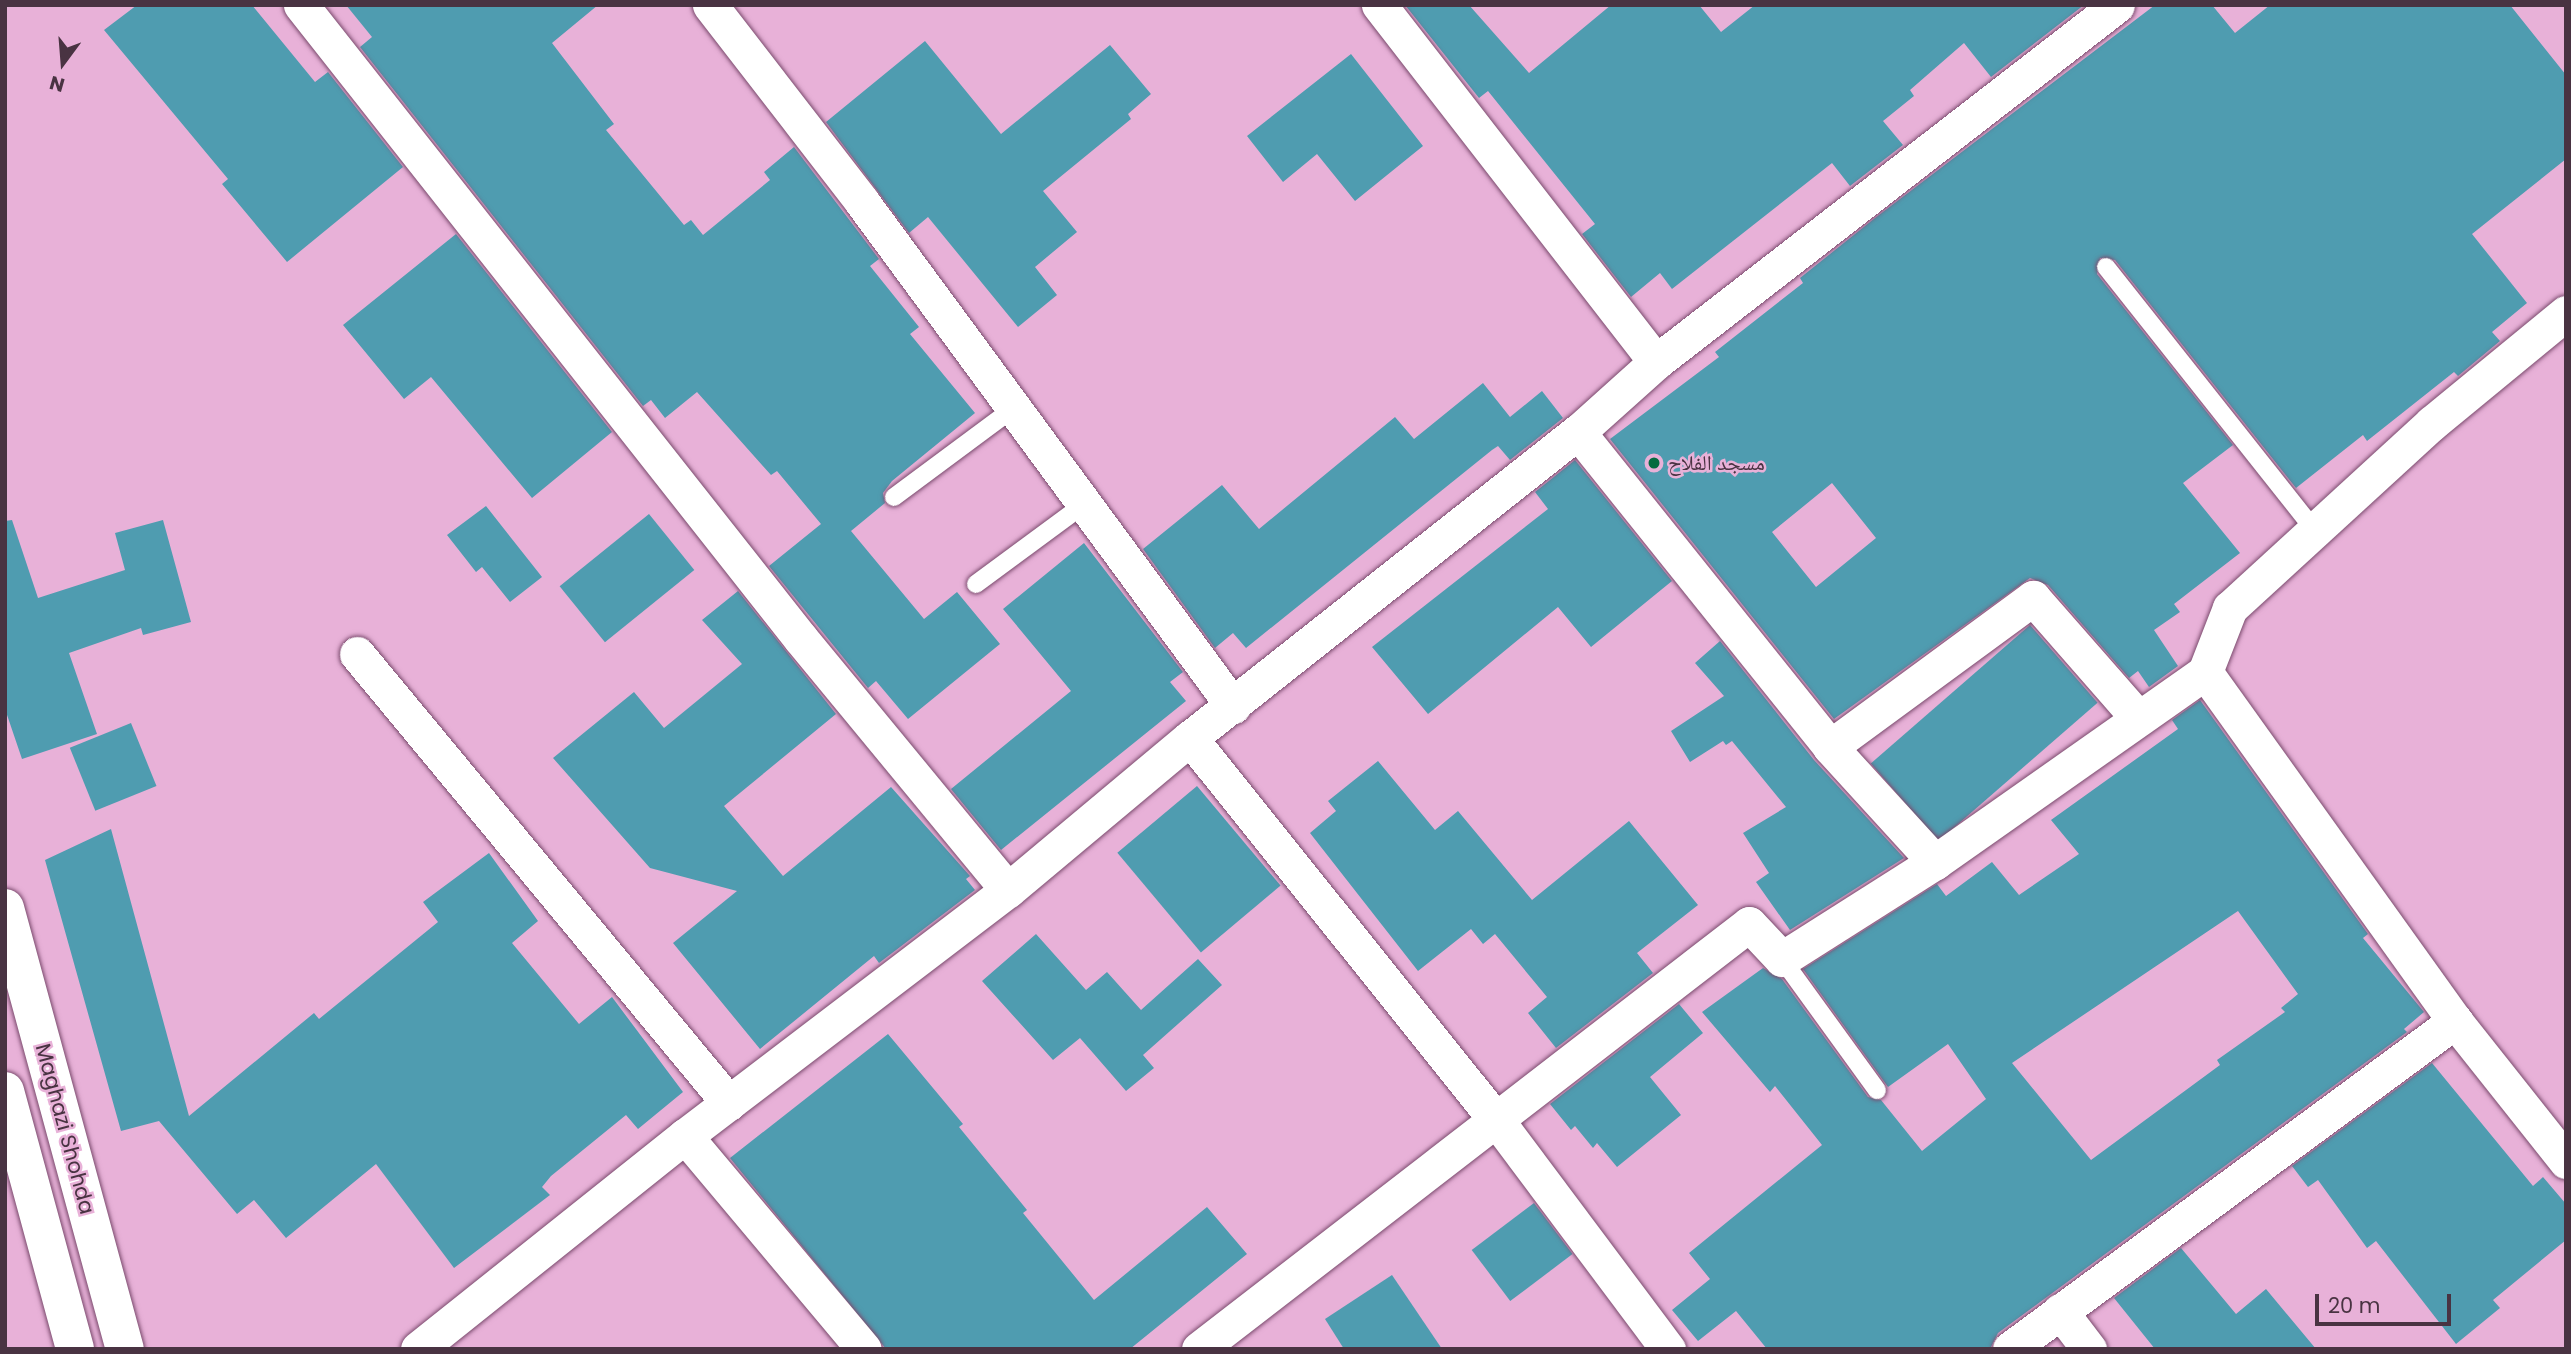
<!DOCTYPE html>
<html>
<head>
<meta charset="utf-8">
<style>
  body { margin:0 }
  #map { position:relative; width:2571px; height:1354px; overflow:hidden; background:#e8b1d8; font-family:Poppins,"Noto Naskh Arabic",sans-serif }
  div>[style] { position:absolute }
  .building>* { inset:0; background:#4f9cb0; transform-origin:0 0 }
  .roads { filter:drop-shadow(0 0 2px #7a4a6d) drop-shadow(0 0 2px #7a4a6d) }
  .service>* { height:18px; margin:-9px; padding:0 9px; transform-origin:9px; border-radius:9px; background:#fff }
  .minor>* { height:35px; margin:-17.5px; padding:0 17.5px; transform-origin:17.5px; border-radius:17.5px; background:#fff }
  .tertiary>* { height:38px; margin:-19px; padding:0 19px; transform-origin:19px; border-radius:19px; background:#fff }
  .dots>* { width:19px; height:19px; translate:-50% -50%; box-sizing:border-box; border:4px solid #e8b1d8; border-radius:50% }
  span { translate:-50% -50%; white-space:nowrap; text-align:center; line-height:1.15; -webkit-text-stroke:5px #e8b1d8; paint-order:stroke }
  .poi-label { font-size:21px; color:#493342 }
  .left { translate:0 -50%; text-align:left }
  .street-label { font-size:21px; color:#493342 }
  .frame { position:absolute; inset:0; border:7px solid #493342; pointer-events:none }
  .north { position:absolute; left:28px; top:28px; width:70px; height:70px; -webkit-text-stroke:5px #e8b1d8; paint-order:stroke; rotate:196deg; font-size:19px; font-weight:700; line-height:28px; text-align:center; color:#493342 }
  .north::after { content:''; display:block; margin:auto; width:24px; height:32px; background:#493342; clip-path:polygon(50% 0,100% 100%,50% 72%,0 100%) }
  .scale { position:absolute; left:2315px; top:1294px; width:136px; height:32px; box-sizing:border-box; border:4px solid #493342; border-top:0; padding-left:9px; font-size:21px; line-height:24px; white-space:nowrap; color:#493342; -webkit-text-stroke:5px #e8b1d8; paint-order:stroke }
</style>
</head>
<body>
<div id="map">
  <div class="building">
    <i style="clip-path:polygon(137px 5px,252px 5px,315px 82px,328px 72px,403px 167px,287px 262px,222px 184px,228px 179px,104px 30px)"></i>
    <i style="clip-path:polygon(346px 5px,598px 5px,552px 43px,614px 124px,606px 130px,684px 225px,691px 220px,703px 235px,770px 180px,764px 172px,794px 147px,879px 259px,870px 266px,919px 327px,910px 334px,975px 413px,892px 481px,883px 493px,885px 503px,851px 531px,924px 619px,957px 592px,1000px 644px,908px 719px,876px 681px,868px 688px,769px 566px,821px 524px,777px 471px,771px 475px,697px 392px,665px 418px,651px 400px,643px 406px,360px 47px,372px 37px)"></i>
    <i style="clip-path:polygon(1405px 5px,1469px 5px,1529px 73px,1611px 5px,1699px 5px,1721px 32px,1755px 5px,2084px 5px,1991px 77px,1964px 43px,1910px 90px,1914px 96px,1883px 121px,1903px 145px,1850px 186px,1832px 163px,1672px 289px,1660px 273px,1631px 297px,1582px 234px,1595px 224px,1488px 91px,1479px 98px)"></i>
    <i style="clip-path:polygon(evenodd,2155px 5px,2212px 5px,2235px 33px,2270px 5px,2510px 5px,2566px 75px,2566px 159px,2472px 234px,2527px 303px,2492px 332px,2500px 341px,2458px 376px,2454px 372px,2367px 441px,2363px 435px,2296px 488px,2115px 260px,2100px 258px,2097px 274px,2233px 445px,2183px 483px,2240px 553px,2174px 604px,2180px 612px,2154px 630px,2178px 666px,2149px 687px,2138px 671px,2129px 678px,2048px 585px,2030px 578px,1834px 719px,1610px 439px,1719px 357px,1715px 352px,1803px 283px,1800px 278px,1875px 218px,2155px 5px,1832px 483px,1876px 538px,1816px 587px,1772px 532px,1832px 483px)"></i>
    <i style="clip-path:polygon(925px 41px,1001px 134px,1110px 45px,1151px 94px,1128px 114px,1131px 119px,1043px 191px,1077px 232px,1035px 267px,1057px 295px,1018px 327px,928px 217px,909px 233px,826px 122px)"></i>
    <i style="clip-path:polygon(1351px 54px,1423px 146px,1355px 201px,1317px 154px,1283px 182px,1247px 136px)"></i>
    <i style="clip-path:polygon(456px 234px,612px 432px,532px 498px,431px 377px,404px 399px,343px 325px)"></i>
    <i style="clip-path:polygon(1483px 383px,1510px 417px,1542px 391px,1563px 418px,1510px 460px,1498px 446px,1492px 450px,1246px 648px,1233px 633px,1215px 648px,1143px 549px,1222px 485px,1259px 529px,1395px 417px,1414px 439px)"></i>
    <i style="clip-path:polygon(1575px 460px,1672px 581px,1591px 647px,1558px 607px,1428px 714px,1372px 647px,1548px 509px,1535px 492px)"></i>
    <i style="clip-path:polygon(486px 506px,542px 577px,510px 602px,482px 567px,476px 572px,447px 535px)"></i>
    <i style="left:649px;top:514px;width:72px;height:115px;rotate:51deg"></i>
    <i style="clip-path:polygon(12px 520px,38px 598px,125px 570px,115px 533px,163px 520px,191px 622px,143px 635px,141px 628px,69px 653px,97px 734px,22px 759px,5px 709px,5px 521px)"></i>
    <i style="clip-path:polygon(1084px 543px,1183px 672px,1170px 682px,1186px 701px,1001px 850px,951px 789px,1071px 691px,1003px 609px)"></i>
    <i style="clip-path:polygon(738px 591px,836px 714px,724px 806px,783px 876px,891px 787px,970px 876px,966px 879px,975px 890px,879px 963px,874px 956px,760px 1049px,673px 943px,737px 891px,650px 868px,553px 758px,634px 692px,664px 728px,742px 664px,702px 620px)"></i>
    <i style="left:2030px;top:625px;width:103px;height:211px;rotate:49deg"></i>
    <i style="clip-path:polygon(1720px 641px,1814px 760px,1904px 858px,1790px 930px,1756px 882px,1769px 873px,1743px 833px,1786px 807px,1732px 741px,1726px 745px,1723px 741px,1690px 762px,1671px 731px,1724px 696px,1695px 663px)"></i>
    <i style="clip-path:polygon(evenodd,2200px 700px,2368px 934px,2363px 938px,2424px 1012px,2404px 1029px,2407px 1032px,1998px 1333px,1990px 1349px,1767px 1349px,1736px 1311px,1698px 1341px,1672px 1310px,1710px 1279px,1689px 1253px,1822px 1145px,1775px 1086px,1770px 1092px,1702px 1012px,1763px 968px,1782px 979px,1868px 1097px,1881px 1100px,1922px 1151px,1986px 1099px,1948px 1044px,1888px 1087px,1803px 969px,1937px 884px,1946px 896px,1992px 862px,2019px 895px,2079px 854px,2051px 820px,2178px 729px,2172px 720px,2200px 700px,2238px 911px,2298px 994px,2281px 1008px,2285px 1012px,2217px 1060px,2220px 1065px,2091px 1160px,2012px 1063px,2238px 911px)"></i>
    <i style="left:131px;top:723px;width:68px;height:66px;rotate:68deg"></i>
    <i style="clip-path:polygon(1378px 761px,1435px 830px,1458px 811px,1532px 900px,1629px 821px,1698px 905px,1637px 953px,1653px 973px,1556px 1048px,1528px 1013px,1547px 997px,1495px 934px,1483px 944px,1471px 929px,1418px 971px,1310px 833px,1336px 811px,1328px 801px)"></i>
    <i style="left:1197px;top:786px;width:130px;height:104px;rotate:50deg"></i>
    <i style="clip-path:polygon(111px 829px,189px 1116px,314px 1013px,319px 1019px,438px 922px,423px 902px,489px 853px,538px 921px,512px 943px,579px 1024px,612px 997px,683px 1092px,638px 1129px,626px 1115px,551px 1176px,542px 1187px,550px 1195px,454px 1268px,376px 1164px,286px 1238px,254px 1200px,237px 1214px,159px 1121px,121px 1131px,45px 860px)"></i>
    <i style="clip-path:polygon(1036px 934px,1086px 990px,1107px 972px,1141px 1010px,1198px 959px,1222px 985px,1143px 1055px,1154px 1068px,1126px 1091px,1080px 1038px,1053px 1060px,982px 981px)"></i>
    <i style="clip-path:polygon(1679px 1004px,1703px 1033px,1650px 1077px,1681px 1115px,1617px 1167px,1597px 1143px,1593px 1148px,1575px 1126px,1571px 1130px,1550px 1104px)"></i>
    <i style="clip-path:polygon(888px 1034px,963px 1124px,959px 1127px,1027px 1210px,1023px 1213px,1094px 1300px,1207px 1207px,1247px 1254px,1130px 1349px,886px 1349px,730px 1158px)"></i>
    <i style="clip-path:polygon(2432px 1063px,2533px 1186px,2543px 1177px,2566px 1204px,2566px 1240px,2493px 1300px,2500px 1308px,2456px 1344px,2376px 1241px,2367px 1248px,2318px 1180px,2308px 1187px,2292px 1166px)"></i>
    <i style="left:1534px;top:1203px;width:64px;height:78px;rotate:53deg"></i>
    <i style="clip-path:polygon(2181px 1248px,2236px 1314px,2266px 1289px,2316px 1349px,2155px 1349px,2114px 1298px)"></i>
    <i style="clip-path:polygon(1392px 1275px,1442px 1349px,1344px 1349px,1325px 1319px)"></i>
  </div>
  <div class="roads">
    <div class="service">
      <i style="left:2106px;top:267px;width:333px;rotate:51.6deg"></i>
      <i style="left:894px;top:497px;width:151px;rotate:-36.6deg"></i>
      <i style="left:976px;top:584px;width:137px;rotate:-36.4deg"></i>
      <i style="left:1782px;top:959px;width:162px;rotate:54.1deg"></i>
    </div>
    <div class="minor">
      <i style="left:301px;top:5px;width:807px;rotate:51.74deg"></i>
      <i style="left:801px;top:639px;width:325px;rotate:50.5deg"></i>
      <i style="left:710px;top:5px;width:249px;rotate:52.3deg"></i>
      <i style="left:862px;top:202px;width:626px;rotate:53.64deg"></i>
      <i style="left:1656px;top:362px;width:583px;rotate:-37.75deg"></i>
      <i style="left:1578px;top:432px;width:403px;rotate:51.3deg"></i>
      <i style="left:1830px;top:747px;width:156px;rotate:47.6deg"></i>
      <i style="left:357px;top:654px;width:583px;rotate:50.36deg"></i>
      <i style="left:2205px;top:672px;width:69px;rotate:-68.7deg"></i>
      <i style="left:2230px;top:608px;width:274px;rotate:-42.5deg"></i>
      <i style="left:2432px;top:423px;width:173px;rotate:-39.4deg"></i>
      <i style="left:1190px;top:738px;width:492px;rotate:51.3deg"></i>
      <i style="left:1498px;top:1122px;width:284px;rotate:53.2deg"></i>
      <i style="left:1830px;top:747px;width:252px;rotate:-36.3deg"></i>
      <i style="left:2033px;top:598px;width:159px;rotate:48.8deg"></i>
      <i style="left:685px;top:1136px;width:278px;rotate:50deg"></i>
      <i style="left:2060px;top:1311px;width:48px;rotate:52.7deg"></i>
      <i style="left:418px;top:1349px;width:342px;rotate:-38.6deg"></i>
      <i style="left:685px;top:1136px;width:406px;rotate:-37.3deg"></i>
      <i style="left:1008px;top:890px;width:237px;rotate:-39.9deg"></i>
      <i style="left:1190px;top:738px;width:494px;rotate:-38.3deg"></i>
      <i style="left:1578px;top:432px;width:105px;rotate:-41.9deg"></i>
      <i style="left:1656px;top:362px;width:452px;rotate:-127.8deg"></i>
      <i style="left:1199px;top:1349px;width:695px;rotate:-37.69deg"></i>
      <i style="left:1749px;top:924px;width:48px;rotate:46.7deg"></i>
      <i style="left:1782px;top:959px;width:181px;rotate:-32.4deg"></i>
      <i style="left:1935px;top:862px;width:330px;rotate:-35.1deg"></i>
      <i style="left:2205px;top:672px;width:429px;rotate:54.4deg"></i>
      <i style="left:2455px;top:1021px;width:179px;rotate:51.6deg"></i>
      <i style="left:2010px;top:1349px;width:553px;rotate:-36.39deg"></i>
    </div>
    <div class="tertiary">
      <i style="left:5px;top:908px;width:457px;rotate:74.8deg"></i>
      <i style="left:5px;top:1091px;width:267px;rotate:74.8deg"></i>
    </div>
  </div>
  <div class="dots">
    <i style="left:1654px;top:463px;background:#066b40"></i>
  </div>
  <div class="poi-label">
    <span class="left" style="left:1668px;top:463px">مسجد الفلاح</span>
  </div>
  <div class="street-label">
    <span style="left:65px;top:1129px;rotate:75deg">Maghazi Shohda</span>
  </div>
  <div class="frame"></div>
  <div class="north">N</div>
  <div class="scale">20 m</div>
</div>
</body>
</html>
